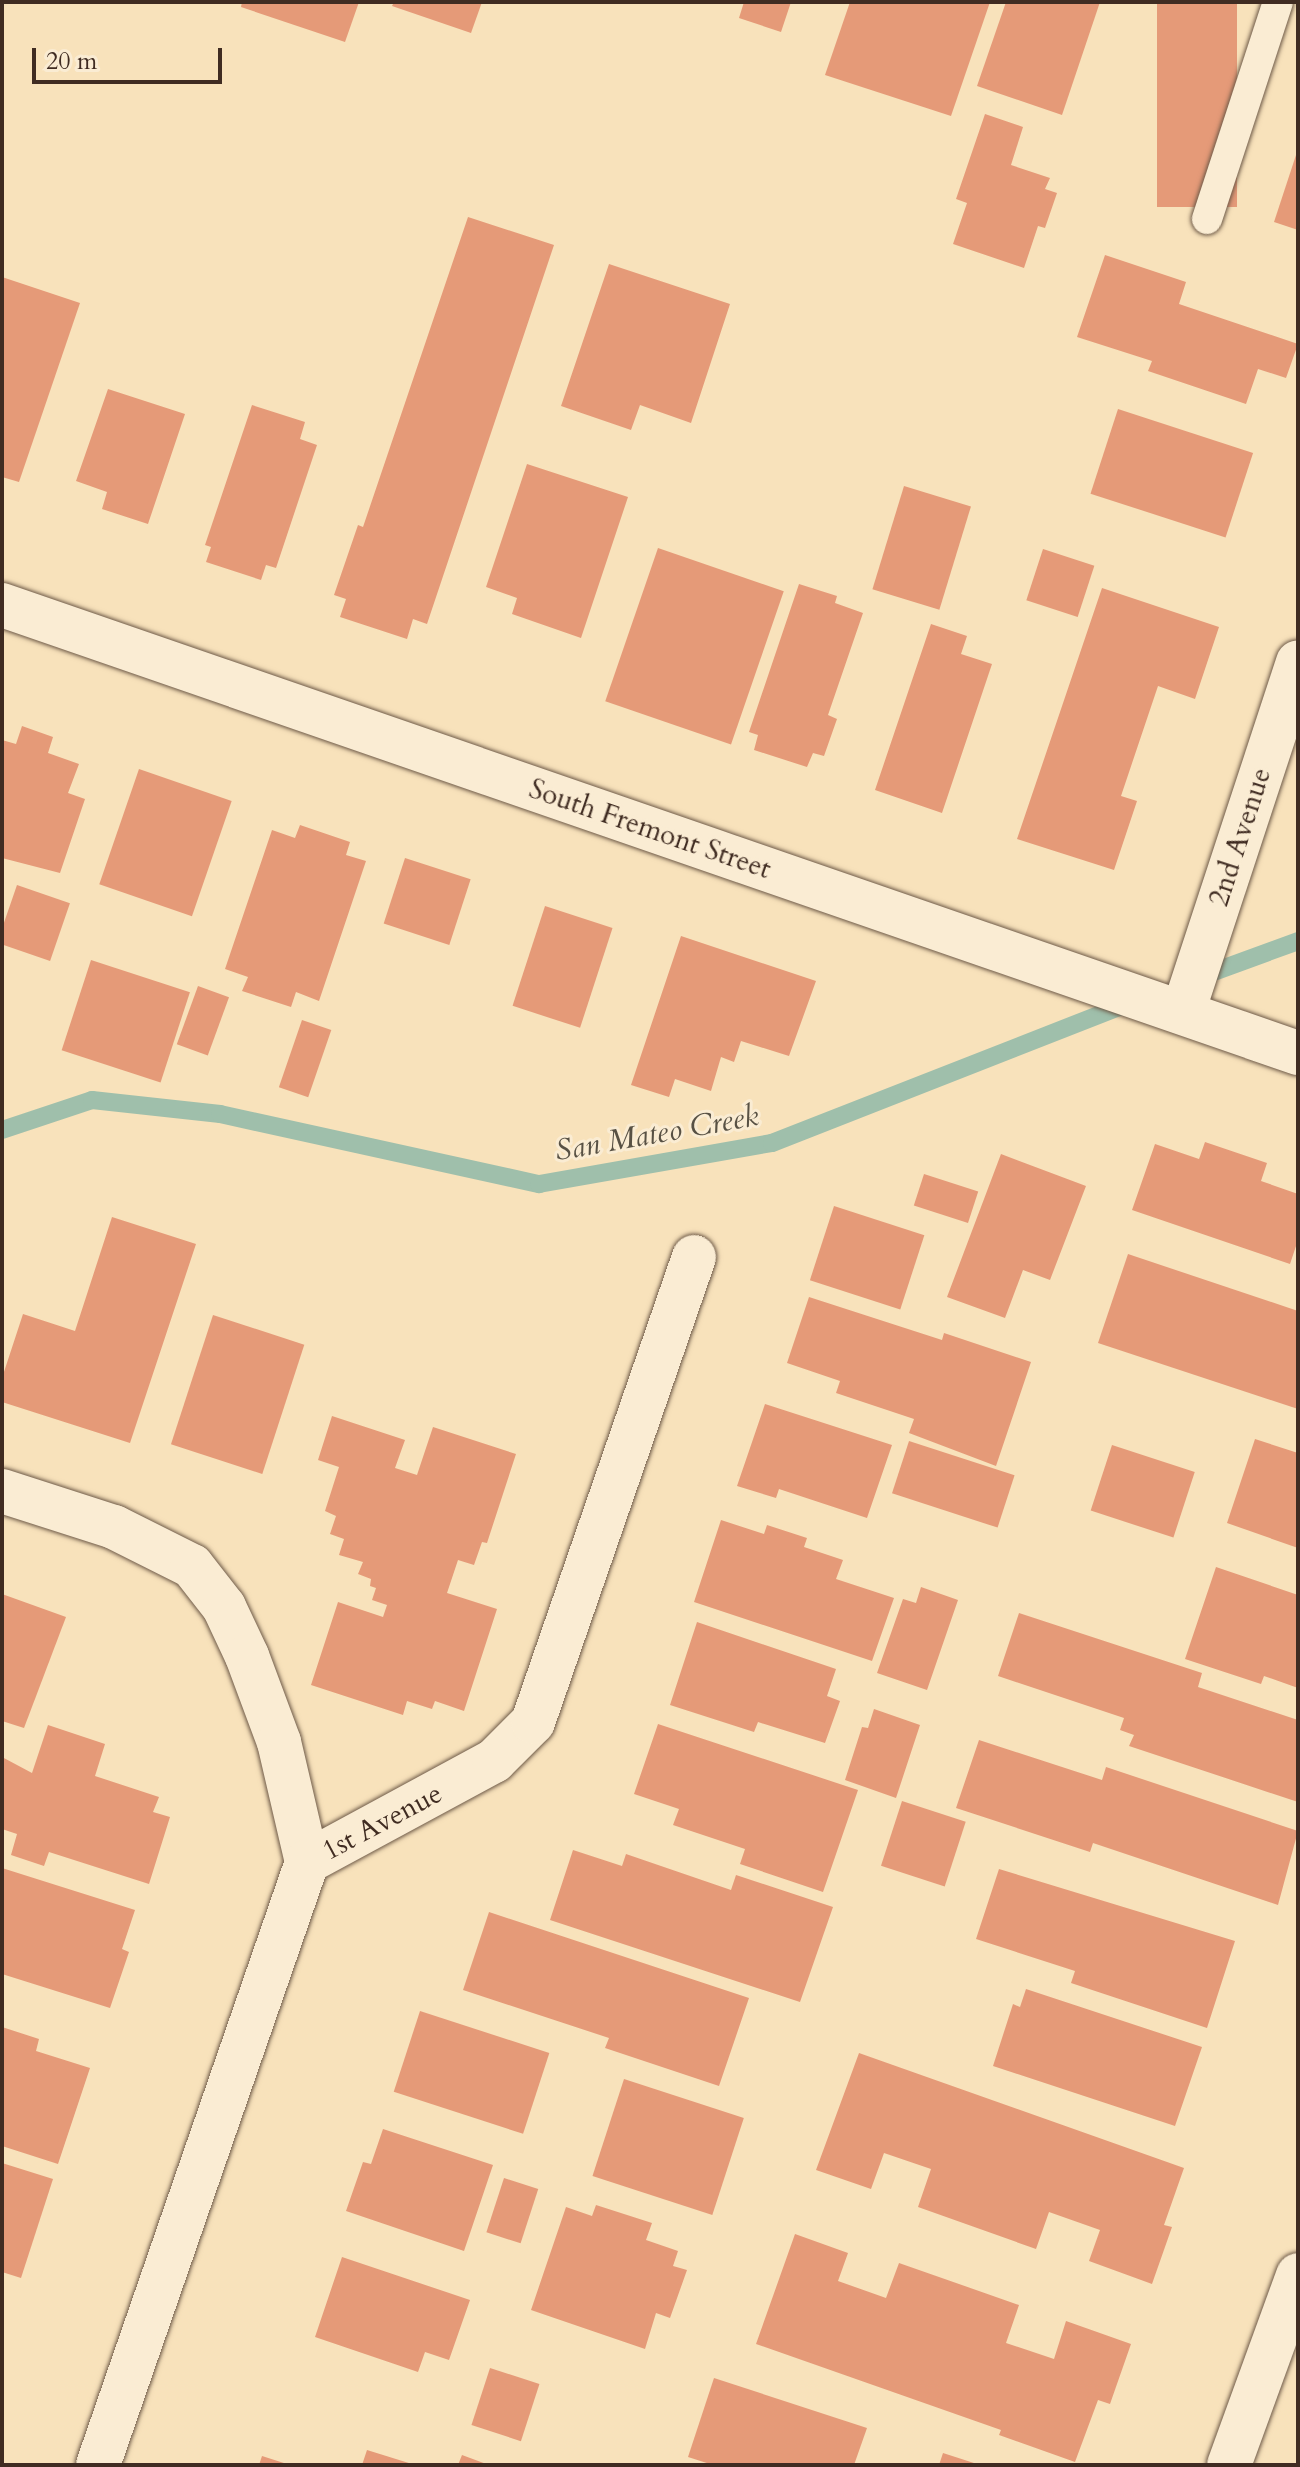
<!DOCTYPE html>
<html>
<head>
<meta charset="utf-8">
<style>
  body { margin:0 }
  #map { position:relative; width:1300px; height:2467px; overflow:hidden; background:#f8e2bb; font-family:Cardo,serif }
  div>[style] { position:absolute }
  .stream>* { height:18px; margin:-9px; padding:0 9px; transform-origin:9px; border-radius:9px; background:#9fbfab }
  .building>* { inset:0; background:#e59a78; transform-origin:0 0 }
  .roads { filter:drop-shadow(0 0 2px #6e5a48) drop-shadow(0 0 2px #6e5a48) }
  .service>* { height:30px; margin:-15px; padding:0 15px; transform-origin:15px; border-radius:15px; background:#faecd3 }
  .minor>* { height:44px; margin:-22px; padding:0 22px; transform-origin:22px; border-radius:22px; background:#faecd3 }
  span { translate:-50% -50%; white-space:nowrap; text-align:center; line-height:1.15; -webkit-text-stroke:6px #faecd3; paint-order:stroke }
  .street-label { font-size:28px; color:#402c22 }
  .water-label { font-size:30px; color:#585144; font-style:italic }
  .frame { position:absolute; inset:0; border:4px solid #402c22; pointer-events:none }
  .scale { position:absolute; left:32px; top:48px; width:190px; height:36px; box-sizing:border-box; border:4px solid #402c22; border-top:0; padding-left:10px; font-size:24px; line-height:28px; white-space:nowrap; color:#402c22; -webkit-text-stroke:6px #faecd3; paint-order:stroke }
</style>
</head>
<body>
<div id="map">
  <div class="stream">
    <i style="left:1197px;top:978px;width:108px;rotate:-20.1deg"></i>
    <i style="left:2px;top:1130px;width:95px;rotate:-18.4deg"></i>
    <i style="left:92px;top:1100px;width:129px;rotate:6.2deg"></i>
    <i style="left:220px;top:1114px;width:327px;rotate:12.4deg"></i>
    <i style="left:539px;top:1184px;width:237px;rotate:-10deg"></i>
    <i style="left:772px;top:1143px;width:387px;rotate:-21.4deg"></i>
  </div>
  <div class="building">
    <i style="clip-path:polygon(242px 2px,359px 2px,345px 42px,241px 7px)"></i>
    <i style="clip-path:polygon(394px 2px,482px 2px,471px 33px,392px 6px)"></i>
    <i style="clip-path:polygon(744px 2px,791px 2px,781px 32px,739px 18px)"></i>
    <i style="clip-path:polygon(850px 2px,990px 2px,951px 116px,825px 75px)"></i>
    <i style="clip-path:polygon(1006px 2px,1100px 2px,1062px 115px,977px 86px)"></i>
    <i style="left:1157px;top:2px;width:80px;height:205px"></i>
    <i style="clip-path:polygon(985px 114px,1023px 127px,1011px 165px,1050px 178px,1045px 189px,1057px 193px,1045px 228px,1038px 226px,1024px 268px,953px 244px,967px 203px,956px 199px)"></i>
    <i style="clip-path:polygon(1297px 152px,1298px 152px,1298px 230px,1274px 222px)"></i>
    <i style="clip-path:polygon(468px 217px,554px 245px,427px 624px,413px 619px,407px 639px,340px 617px,346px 599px,334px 595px,358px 525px,363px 527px)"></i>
    <i style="clip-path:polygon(1105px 255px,1186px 282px,1179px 304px,1298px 344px,1286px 378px,1258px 369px,1246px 404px,1148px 371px,1152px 361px,1077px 337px)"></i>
    <i style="clip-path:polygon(609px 264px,730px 304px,691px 423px,640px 405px,631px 430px,561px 406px)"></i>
    <i style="clip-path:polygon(2px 277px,80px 303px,19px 482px,2px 477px)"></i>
    <i style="clip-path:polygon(108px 389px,185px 414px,148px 524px,102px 509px,107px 492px,76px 481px)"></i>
    <i style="clip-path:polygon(252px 405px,305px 422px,300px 439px,317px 445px,276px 568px,266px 565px,261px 580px,206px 562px,211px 547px,205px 545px)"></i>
    <i style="left:1118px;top:409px;width:142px;height:89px;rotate:18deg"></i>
    <i style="clip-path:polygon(527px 464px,628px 497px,581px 638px,512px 614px,517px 598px,486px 587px)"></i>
    <i style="left:904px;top:486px;width:70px;height:108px;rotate:17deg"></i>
    <i style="left:658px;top:548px;width:133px;height:162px;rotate:19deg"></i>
    <i style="left:1043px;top:549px;width:54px;height:54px;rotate:18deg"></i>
    <i style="clip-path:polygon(799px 584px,837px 596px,835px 603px,863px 613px,828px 715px,837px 719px,824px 756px,813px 753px,807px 767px,754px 750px,758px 735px,749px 732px)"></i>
    <i style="clip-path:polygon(1102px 588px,1219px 627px,1195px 699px,1158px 686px,1121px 796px,1137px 801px,1114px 870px,1017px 839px)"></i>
    <i style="clip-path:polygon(931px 624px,967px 636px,961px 654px,992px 664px,942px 813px,875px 790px)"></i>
    <i style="clip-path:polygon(22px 726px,53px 737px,48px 753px,79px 764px,68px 793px,85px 799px,60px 873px,2px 858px,2px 740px,16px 744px)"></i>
    <i style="left:139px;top:769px;width:98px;height:122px;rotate:19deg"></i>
    <i style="clip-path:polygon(300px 825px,350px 842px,346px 855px,366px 861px,319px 1001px,296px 992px,291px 1007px,242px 991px,248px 977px,225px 969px,272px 830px,295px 838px)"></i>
    <i style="left:405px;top:858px;width:69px;height:69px;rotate:18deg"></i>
    <i style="left:17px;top:885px;width:56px;height:61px;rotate:19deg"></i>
    <i style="left:545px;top:906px;width:71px;height:105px;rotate:18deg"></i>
    <i style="clip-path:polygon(681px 936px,816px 981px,789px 1056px,741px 1041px,734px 1062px,721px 1057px,711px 1091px,675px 1079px,669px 1097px,631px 1085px)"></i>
    <i style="left:91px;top:960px;width:104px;height:95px;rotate:18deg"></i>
    <i style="left:198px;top:986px;width:33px;height:62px;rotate:20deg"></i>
    <i style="left:302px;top:1020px;width:31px;height:71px;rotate:19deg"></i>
    <i style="clip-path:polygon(1205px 1142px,1267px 1163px,1261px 1181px,1298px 1194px,1298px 1240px,1290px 1264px,1132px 1210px,1155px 1144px,1199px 1159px)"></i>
    <i style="clip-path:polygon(1001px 1154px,1086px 1186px,1050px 1280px,1023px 1270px,1005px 1318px,947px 1297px)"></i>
    <i style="left:924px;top:1174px;width:57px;height:33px;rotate:18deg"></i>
    <i style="left:834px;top:1206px;width:95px;height:78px;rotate:18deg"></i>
    <i style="clip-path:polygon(112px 1217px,196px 1244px,130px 1443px,2px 1402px,2px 1378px,23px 1314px,75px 1331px)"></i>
    <i style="clip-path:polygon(1128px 1254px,1298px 1311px,1298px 1409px,1098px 1343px)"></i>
    <i style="clip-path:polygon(809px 1297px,942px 1340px,944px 1333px,1031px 1362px,996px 1466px,909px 1433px,914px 1419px,836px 1393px,840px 1381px,787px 1363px)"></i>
    <i style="left:213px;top:1315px;width:96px;height:136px;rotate:18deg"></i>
    <i style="clip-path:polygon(765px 1404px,892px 1445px,867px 1518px,779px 1489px,776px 1498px,737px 1486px)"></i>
    <i style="clip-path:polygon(332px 1416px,405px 1440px,395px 1468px,417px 1475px,433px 1427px,516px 1454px,487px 1543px,482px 1542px,474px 1565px,458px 1560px,447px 1593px,497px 1609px,464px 1711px,435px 1701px,432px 1709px,407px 1701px,403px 1715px,311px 1685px,338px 1602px,383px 1617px,387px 1605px,372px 1600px,376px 1588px,370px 1586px,371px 1579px,358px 1574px,363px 1562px,339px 1555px,344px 1539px,330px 1534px,336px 1516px,325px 1511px,339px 1467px,318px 1460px)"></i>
    <i style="clip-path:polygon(1255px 1439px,1298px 1453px,1298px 1548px,1227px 1523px)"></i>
    <i style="left:909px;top:1441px;width:111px;height:55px;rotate:18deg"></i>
    <i style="left:1112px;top:1445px;width:87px;height:69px;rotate:18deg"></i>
    <i style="clip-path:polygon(721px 1520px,764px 1534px,767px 1525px,807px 1538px,804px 1547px,843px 1560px,836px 1579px,894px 1598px,872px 1661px,694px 1602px)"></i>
    <i style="clip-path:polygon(1216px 1567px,1298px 1595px,1298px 1688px,1264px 1676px,1261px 1684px,1185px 1659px)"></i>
    <i style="clip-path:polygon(921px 1587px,958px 1600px,927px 1690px,877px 1673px,903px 1599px,916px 1603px)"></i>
    <i style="clip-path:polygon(2px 1594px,66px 1617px,24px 1728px,2px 1721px)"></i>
    <i style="clip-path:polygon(1019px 1613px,1202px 1673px,1198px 1687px,1298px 1720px,1298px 1802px,1129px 1746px,1134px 1735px,1120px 1730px,1124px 1718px,998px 1676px)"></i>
    <i style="clip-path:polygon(697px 1622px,836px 1669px,827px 1696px,840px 1701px,825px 1743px,758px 1722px,754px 1732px,670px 1705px)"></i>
    <i style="clip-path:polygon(874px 1709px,920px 1725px,896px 1798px,845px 1780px,862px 1727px,868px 1728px)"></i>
    <i style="clip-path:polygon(658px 1724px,858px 1790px,823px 1892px,740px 1864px,745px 1849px,673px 1825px,679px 1809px,634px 1794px)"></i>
    <i style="clip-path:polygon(48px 1725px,105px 1744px,95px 1776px,159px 1797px,153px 1812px,170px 1817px,149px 1884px,49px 1852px,44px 1866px,11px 1855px,17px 1834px,2px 1829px,2px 1757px,32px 1773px)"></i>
    <i style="clip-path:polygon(979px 1740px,1102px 1780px,1106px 1767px,1298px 1831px,1278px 1905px,1093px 1843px,1090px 1852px,956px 1808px)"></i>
    <i style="left:902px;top:1801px;width:67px;height:68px;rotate:18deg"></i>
    <i style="clip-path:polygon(573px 1850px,622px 1866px,626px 1854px,731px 1890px,736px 1875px,833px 1907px,800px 2002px,550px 1920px)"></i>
    <i style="clip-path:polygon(2px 1868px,135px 1910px,122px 1949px,129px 1952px,110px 2008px,2px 1974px)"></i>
    <i style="clip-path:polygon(999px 1869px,1235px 1941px,1207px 2028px,1071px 1983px,1075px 1971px,976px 1939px)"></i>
    <i style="clip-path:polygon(489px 1912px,749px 1998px,719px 2086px,605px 2048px,609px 2038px,463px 1990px)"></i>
    <i style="clip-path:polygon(1026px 1989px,1202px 2047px,1175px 2126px,993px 2066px,1013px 2004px,1020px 2007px)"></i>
    <i style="left:420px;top:2011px;width:136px;height:85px;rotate:18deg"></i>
    <i style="clip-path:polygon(2px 2027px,39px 2039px,36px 2051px,90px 2068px,58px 2164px,2px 2146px)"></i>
    <i style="clip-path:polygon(859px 2053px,1184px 2168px,1164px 2225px,1172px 2227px,1152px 2284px,1089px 2261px,1100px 2230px,1049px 2212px,1036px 2249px,918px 2207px,931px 2169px,884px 2153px,871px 2189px,816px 2170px)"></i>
    <i style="left:624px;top:2079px;width:126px;height:102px;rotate:18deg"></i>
    <i style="clip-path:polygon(383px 2129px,493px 2165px,464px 2251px,346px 2211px,363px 2162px,371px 2164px)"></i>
    <i style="clip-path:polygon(2px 2163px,53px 2179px,21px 2278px,2px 2272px)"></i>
    <i style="left:504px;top:2178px;width:36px;height:57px;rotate:18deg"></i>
    <i style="clip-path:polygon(596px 2205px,652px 2223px,646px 2240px,678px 2251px,673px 2266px,687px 2270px,670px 2318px,656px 2313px,645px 2349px,531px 2310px,566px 2207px,592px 2216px)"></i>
    <i style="clip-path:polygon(795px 2234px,848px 2253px,838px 2281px,886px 2298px,899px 2263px,1019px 2305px,1006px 2343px,1054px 2359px,1066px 2321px,1131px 2344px,1110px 2404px,1098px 2400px,1075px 2462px,999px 2435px,1001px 2430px,756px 2344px)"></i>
    <i style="clip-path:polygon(342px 2257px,470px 2300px,449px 2360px,425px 2352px,418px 2372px,315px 2337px)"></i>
    <i style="left:490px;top:2368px;width:52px;height:60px;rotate:18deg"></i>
    <i style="clip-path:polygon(714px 2378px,867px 2428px,854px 2465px,713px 2465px,688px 2457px)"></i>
    <i style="clip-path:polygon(367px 2450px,412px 2464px,411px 2465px,362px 2465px)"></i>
    <i style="clip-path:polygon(943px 2453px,977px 2464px,977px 2465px,939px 2465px)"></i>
    <i style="clip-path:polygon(462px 2455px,489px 2465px,458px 2465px)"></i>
    <i style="clip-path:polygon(262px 2456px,287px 2464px,287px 2465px,259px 2465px)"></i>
  </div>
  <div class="roads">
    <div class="service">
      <i style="left:1207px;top:219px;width:228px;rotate:-71.9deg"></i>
    </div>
    <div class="minor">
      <i style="left:2px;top:605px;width:1371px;rotate:19.07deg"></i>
      <i style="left:1183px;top:1012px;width:368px;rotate:-71.8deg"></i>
      <i style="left:2px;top:1491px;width:118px;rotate:17.8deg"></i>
      <i style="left:114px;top:1527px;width:87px;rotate:26.6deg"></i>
      <i style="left:192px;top:1566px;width:52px;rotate:52deg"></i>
      <i style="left:224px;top:1607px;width:54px;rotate:64.9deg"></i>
      <i style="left:247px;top:1656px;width:92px;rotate:69.6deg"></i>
      <i style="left:279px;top:1742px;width:123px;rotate:76.9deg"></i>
      <i style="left:98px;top:2465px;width:638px;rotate:-70.88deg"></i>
      <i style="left:307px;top:1862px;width:213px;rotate:-28.4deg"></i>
      <i style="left:494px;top:1761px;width:55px;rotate:-45deg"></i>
      <i style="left:533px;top:1722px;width:492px;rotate:-70.9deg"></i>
      <i style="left:1229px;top:2465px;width:202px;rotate:-70deg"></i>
    </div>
  </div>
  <div class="street-label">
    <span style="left:650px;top:829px;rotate:19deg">South Fremont Street</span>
    <span style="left:1240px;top:837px;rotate:-72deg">2nd Avenue</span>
    <span style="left:382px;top:1822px;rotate:-28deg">1st Avenue</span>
  </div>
  <div class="water-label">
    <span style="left:657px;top:1134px;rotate:-10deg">San Mateo Creek</span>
  </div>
  <div class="frame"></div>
  <div class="scale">20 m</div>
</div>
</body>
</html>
